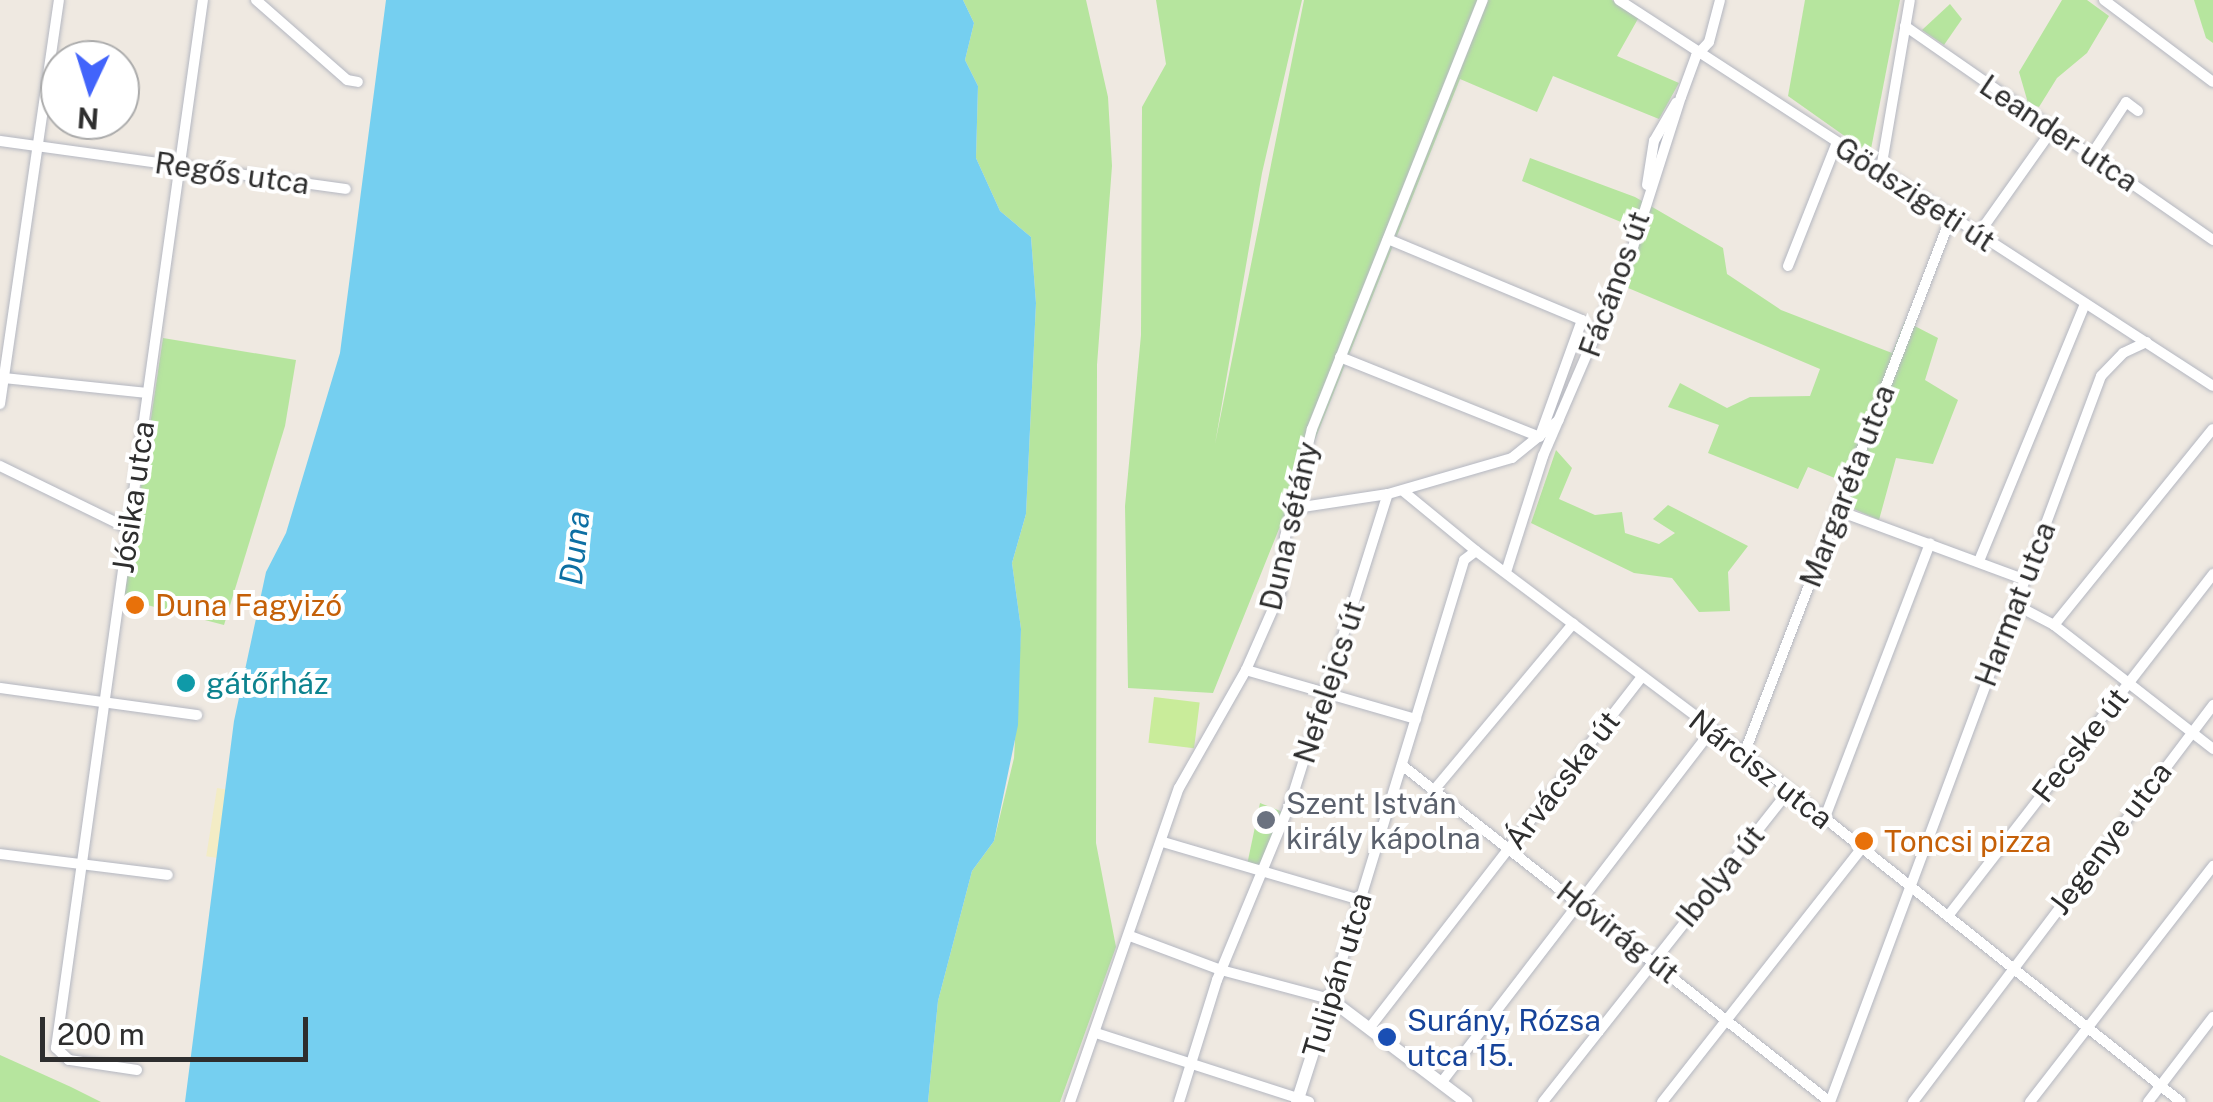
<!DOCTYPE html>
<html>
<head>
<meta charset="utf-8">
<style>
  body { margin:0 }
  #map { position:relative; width:2213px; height:1102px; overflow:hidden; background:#efe9e1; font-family:"Public Sans",sans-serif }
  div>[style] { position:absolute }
  .green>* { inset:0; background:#b6e59e }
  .sand>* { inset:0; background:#f3ecc5; transform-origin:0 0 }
  .pitch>* { inset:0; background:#c9ec9a; transform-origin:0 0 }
  .water>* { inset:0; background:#75cff0 }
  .roads { filter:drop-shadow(0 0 2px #b4b7c1) drop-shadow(0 0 2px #b4b7c1) }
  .minor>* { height:10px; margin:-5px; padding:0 5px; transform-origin:5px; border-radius:5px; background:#fff }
  .tertiary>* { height:12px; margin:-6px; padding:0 6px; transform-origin:6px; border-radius:6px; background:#fff }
  .dots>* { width:28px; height:28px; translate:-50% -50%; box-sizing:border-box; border:5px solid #fff; border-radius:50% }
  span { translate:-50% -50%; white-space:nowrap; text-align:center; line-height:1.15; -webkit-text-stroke:8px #fff; paint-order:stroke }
  .street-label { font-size:30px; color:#2e2e2e }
  .food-label { font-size:30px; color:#c56008 }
  .left { translate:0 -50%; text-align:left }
  .culture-label { font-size:30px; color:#0d838f }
  .worship-label { font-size:30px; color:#5b616d }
  .transit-label { font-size:30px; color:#164399 }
  .water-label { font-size:32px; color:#0d6fa3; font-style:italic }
  .north { position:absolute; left:40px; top:40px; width:100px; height:100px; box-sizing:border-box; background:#fff; border:2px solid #ababab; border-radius:50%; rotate:184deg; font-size:28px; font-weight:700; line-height:40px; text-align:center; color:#2e2e2e }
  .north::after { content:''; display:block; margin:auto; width:35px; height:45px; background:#4264fb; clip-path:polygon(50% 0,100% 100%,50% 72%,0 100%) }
  .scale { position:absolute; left:40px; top:1017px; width:268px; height:45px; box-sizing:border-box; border:5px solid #2e2e2e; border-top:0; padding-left:12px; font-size:30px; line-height:35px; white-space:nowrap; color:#2e2e2e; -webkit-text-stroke:8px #fff; paint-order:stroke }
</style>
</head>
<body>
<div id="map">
  <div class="green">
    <i style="clip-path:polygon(963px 0,1086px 0,1108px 97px,1112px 166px,1097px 365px,1096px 843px,1116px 947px,1060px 1102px,928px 1102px,938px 1001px,972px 871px,994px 841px,1014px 758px,1021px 629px,1012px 563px,1026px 514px,1036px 303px,1031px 237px,1000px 211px,976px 158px,978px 86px,965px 60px,974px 23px)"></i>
    <i style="clip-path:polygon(1156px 0,1302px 0,1262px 173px,1215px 444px,1304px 0,1612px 0,1639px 17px,1617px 56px,1679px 83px,1659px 119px,1553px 76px,1537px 112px,1460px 79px,1213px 693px,1128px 688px,1125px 506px,1141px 335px,1142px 107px,1166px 64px)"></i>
    <i style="clip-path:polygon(1805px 0,1900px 0,1870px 154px,1788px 96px)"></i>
    <i style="clip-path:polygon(2062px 0,2087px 0,2109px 16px,2087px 53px,2057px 78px,2039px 107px,2028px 103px,2019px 72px)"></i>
    <i style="clip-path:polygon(2194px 0,2213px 0,2213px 43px,2206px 38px)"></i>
    <i style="clip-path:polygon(1950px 4px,1962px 19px,1944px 45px,1922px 30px)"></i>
    <i style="clip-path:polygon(1530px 158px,1635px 197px,1723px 248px,1727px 274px,1781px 310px,1892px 353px,1905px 321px,1938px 338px,1925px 380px,1958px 400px,1933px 464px,1896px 458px,1879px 520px,1847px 506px,1854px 486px,1808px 467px,1798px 489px,1708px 453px,1719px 425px,1668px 407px,1680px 383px,1727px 408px,1750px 397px,1810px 396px,1820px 369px,1621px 285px,1645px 232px,1522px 181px)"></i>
    <i style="clip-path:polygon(163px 338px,296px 360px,285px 426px,224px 625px,124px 599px)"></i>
    <i style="clip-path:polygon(1556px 450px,1572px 468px,1559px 499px,1595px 515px,1622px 512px,1625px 533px,1659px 544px,1675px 533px,1653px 519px,1668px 505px,1748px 546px,1728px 572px,1730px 611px,1699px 612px,1672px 578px,1634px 573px,1531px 523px)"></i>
    <i style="clip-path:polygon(1260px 803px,1283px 812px,1258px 869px,1247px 865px)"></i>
    <i style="clip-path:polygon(0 1055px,71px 1087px,101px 1102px,0 1102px)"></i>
  </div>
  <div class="sand">
    <i style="left:217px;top:788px;width:13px;height:69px;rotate:9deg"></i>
  </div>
  <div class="pitch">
    <i style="left:1154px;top:697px;width:46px;height:46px;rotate:7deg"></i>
  </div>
  <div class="water">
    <i style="clip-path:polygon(386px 0,963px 0,974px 23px,965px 60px,978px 86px,976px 158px,1000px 211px,1031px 237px,1036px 303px,1026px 514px,1012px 563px,1021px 629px,1018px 725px,994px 841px,972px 871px,938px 1001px,928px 1102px,185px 1102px,234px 721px,266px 572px,286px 533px,340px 353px)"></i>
  </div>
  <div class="roads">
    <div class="minor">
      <i style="left:256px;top:0;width:121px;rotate:41.3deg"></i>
      <i style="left:347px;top:80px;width:11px;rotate:10deg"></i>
      <i style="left:1619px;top:0;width:708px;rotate:33.02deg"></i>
      <i style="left:2104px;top:0;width:136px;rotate:37deg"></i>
      <i style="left:1905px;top:26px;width:375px;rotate:34.8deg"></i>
      <i style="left:0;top:141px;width:349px;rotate:7.9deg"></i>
      <i style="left:2092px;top:154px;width:62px;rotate:-56.8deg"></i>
      <i style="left:2126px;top:102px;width:15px;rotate:37deg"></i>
      <i style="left:1881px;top:169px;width:171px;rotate:-80.3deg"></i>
      <i style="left:1647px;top:185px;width:45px;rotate:-81deg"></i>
      <i style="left:1654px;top:141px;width:44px;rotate:-59.9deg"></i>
      <i style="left:1977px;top:236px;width:130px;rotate:-54.7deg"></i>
      <i style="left:1388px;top:239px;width:210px;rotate:22.7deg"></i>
      <i style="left:1582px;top:320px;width:120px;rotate:109.9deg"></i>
      <i style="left:1788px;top:266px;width:133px;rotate:-68.4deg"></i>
      <i style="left:1340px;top:357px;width:215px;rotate:21.8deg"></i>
      <i style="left:4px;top:378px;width:144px;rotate:6deg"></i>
      <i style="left:0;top:404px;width:408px;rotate:-81.7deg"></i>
      <i style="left:0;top:466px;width:144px;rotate:26deg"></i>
      <i style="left:1403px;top:491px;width:94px;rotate:39.4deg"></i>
      <i style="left:1296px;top:508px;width:93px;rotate:-8.7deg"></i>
      <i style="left:1839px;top:511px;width:199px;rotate:20.3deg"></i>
      <i style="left:1979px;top:561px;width:276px;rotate:-67.6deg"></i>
      <i style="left:1507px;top:569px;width:119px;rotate:-72.3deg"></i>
      <i style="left:1543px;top:456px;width:228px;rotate:-66.7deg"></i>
      <i style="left:1633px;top:247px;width:157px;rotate:-72.3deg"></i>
      <i style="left:1681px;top:97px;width:44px;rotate:-69.9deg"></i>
      <i style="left:1696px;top:56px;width:19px;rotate:-47deg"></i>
      <i style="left:1709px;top:42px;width:43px;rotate:-75.3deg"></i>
      <i style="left:2014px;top:604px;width:45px;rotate:27.7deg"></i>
      <i style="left:2054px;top:625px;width:202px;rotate:37.9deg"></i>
      <i style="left:2054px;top:625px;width:252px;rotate:-51deg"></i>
      <i style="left:1246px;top:670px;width:177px;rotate:16.1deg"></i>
      <i style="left:0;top:688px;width:199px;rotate:7.8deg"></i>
      <i style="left:1744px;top:754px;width:576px;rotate:-68.92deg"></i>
      <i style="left:1403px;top:766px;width:543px;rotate:38.2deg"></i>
      <i style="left:1434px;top:790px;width:217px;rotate:-50.1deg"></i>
      <i style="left:1825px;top:817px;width:293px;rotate:-69deg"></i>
      <i style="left:1163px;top:842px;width:205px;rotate:16.4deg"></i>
      <i style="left:0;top:854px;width:169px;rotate:7.1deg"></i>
      <i style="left:1948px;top:916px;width:433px;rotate:-52.2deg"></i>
      <i style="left:1130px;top:936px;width:97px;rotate:20.5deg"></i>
      <i style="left:1221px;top:970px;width:113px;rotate:14.9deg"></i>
      <i style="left:1330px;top:999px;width:459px;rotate:-73deg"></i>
      <i style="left:1464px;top:560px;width:15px;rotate:-37deg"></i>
      <i style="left:1476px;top:551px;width:296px;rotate:36.9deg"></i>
      <i style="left:1713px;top:729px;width:598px;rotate:38.56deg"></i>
      <i style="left:1371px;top:1026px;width:442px;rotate:-52.2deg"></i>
      <i style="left:1096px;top:1033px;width:224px;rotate:17.9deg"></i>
      <i style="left:137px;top:1070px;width:69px;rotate:-171.6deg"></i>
      <i style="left:69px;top:1060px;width:18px;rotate:-137deg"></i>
      <i style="left:56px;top:1048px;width:1058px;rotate:-82.02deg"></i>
      <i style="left:1441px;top:1083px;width:446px;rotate:-52.5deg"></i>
      <i style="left:1070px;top:1102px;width:332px;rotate:-70.9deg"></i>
      <i style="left:1179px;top:788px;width:136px;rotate:-60.4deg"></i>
      <i style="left:1246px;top:670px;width:84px;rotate:-66.2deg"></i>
      <i style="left:1280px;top:593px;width:56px;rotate:-84.9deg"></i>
      <i style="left:1285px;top:537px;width:111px;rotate:-76deg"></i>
      <i style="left:1312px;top:429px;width:462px;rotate:-68.3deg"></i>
      <i style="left:1179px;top:1102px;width:128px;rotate:-72.7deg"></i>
      <i style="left:1217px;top:980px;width:191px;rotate:-67.5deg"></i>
      <i style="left:1290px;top:804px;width:325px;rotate:-72.5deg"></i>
      <i style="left:1388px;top:494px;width:129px;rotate:-16.2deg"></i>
      <i style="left:1512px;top:458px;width:60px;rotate:-39deg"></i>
      <i style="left:1543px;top:1102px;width:394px;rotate:-51.7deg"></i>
      <i style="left:1662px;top:1102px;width:323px;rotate:-51.8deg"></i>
      <i style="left:1830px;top:1102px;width:775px;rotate:-69.53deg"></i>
      <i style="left:2101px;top:376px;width:32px;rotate:-46deg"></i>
      <i style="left:2123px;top:353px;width:26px;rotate:-25deg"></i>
      <i style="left:1913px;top:1102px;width:498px;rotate:-52.9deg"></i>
      <i style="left:2030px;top:1102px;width:299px;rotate:-52.2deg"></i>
      <i style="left:2148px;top:1102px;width:107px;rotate:-52.6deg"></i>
    </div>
    <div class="tertiary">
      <i style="left:1297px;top:1102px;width:108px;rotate:-72.2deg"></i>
      <i style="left:1330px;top:999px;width:171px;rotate:37.1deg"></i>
    </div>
  </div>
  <div class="dots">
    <i style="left:135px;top:605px;background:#e8710a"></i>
    <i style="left:186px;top:683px;background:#0f9aa8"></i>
    <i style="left:1266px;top:820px;background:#6b7280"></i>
    <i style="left:1864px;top:841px;background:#e8710a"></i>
    <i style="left:1387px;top:1037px;background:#1a4fb4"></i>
  </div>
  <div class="street-label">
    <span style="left:2059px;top:133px;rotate:34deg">Leander utca</span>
    <span style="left:232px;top:173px;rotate:8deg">Regős utca</span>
    <span style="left:1915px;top:194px;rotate:33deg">Gödszigeti út</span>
    <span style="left:1614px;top:284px;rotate:-70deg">Fácános út</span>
    <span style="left:1847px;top:486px;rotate:-69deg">Margaréta utca</span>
    <span style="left:133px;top:497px;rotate:-82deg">Jósika utca</span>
    <span style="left:1289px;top:526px;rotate:-77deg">Duna sétány</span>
    <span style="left:2015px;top:604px;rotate:-69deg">Harmat utca</span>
    <span style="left:1329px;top:682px;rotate:-72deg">Nefelejcs út</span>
    <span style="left:2080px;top:745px;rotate:-52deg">Fecske út</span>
    <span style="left:1761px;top:769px;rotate:38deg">Nárcisz utca</span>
    <span style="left:1562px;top:780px;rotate:-52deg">Árvácska út</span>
    <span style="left:2110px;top:838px;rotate:-53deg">Jegenye utca</span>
    <span style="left:1720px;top:876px;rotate:-51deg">Ibolya út</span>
    <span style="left:1618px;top:932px;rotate:38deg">Hóvirág út</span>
    <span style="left:1337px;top:975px;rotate:-73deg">Tulipán utca</span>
  </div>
  <div class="food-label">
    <span class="left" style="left:155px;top:605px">Duna Fagyizó</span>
    <span class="left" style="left:1884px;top:841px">Toncsi pizza</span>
  </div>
  <div class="culture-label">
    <span class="left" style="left:206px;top:683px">gátőrház</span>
  </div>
  <div class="worship-label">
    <span class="left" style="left:1286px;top:820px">Szent István<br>király kápolna</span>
  </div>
  <div class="transit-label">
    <span class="left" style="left:1407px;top:1037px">Surány, Rózsa<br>utca 15.</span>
  </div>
  <div class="water-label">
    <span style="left:575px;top:548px;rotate:-84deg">Duna</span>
  </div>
  <div class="north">N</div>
  <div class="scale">200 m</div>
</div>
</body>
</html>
